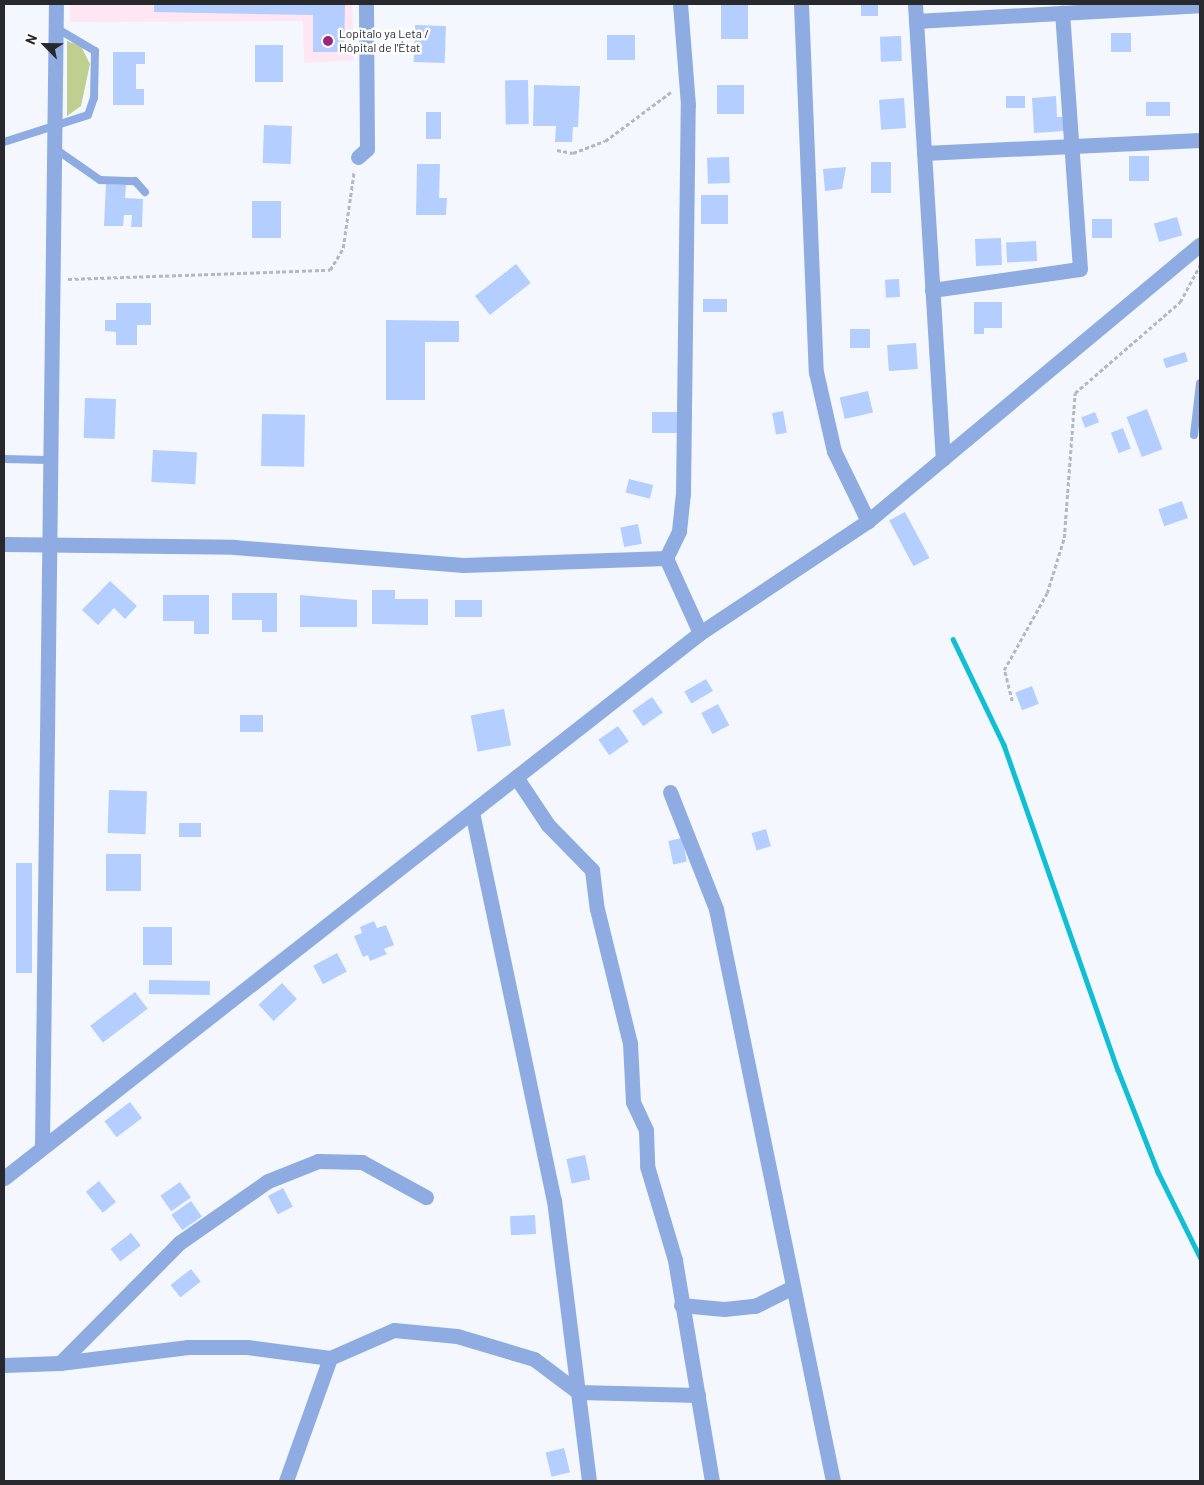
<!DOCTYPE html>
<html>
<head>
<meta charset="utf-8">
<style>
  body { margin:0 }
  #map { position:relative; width:1204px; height:1485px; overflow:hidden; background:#f4f8fe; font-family:Barlow,sans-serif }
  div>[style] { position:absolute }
  .medical>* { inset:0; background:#fee6f2 }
  .green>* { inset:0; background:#bfcf8f }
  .stream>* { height:4.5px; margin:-2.25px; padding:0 2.25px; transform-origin:2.25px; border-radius:2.25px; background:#10bfd3 }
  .building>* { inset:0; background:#b3ceff; transform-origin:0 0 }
  .path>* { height:2.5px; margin-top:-1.25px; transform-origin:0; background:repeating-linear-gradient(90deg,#b5b8bd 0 4px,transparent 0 6.5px) }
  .lane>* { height:8px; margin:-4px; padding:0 4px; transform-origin:4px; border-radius:4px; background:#8eace1 }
  .street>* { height:15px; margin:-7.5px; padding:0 7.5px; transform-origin:7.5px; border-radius:7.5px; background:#8eace1 }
  .dots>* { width:14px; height:14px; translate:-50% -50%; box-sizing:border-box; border:2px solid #fff; border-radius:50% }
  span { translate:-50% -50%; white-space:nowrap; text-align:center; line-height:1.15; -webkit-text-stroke:5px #fff; paint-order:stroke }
  .poi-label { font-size:12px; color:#28292c }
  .left { translate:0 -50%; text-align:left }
  .frame { position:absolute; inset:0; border:5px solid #28292c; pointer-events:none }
  .north { position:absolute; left:20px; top:20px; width:50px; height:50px; -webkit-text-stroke:4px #fff; paint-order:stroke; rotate:293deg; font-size:14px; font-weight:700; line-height:20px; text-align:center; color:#28292c }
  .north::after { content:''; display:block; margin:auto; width:18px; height:22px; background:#28292c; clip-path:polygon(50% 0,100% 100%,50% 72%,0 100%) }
</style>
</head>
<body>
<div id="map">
  <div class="medical">
    <i style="clip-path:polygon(70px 4px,352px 4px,354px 60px,304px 63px,303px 21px,70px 22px)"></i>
  </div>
  <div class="green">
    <i style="clip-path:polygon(67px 41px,81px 46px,90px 64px,81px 106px,67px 116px)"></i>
  </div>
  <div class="stream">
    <i style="left:953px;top:639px;width:118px;rotate:64.3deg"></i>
    <i style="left:1004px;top:745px;width:344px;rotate:70.7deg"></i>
    <i style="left:1118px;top:1070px;width:110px;rotate:68.6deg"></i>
    <i style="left:1158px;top:1172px;width:95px;rotate:63.7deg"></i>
  </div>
  <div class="building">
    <i style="clip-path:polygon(154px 4px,345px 4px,344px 52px,313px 52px,313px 15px,154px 12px)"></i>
    <i style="left:721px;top:4px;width:27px;height:35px"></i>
    <i style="left:861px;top:4px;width:17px;height:12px"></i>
    <i style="left:415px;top:25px;width:31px;height:37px;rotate:2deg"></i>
    <i style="left:1111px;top:33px;width:20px;height:19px"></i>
    <i style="left:607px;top:35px;width:28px;height:25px"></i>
    <i style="left:901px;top:36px;width:25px;height:21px;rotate:88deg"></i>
    <i style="left:255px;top:45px;width:28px;height:37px"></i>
    <i style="clip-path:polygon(113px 52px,145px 52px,145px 64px,136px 64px,136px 89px,144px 89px,144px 105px,113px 105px)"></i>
    <i style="left:528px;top:80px;width:44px;height:23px;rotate:89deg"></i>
    <i style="clip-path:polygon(534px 85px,580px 86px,578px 127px,573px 127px,572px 142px,555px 142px,556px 126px,533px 126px)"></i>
    <i style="left:717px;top:85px;width:27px;height:29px"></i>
    <i style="left:1025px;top:96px;width:12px;height:19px;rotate:90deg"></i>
    <i style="clip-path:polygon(1056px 96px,1057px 117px,1065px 117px,1065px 131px,1034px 133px,1032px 98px)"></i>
    <i style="left:904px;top:98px;width:30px;height:25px;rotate:86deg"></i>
    <i style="left:1170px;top:102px;width:14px;height:24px;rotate:90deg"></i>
    <i style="left:441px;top:112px;width:27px;height:15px;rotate:90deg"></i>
    <i style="left:264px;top:125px;width:28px;height:38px;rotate:2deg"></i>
    <i style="left:1129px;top:156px;width:20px;height:25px"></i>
    <i style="left:729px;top:157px;width:26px;height:22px;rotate:88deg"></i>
    <i style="left:871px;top:162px;width:20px;height:31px"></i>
    <i style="clip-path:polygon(417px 164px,440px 164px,439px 198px,447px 198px,446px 215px,416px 215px)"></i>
    <i style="clip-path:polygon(846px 167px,842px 189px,825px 191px,823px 169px)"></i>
    <i style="clip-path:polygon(106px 184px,126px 185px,125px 198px,143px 199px,142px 227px,131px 227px,132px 215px,124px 215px,123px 226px,104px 226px)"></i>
    <i style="left:701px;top:195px;width:27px;height:29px"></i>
    <i style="left:252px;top:201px;width:29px;height:37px"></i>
    <i style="left:1177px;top:217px;width:19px;height:24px;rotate:74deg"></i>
    <i style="left:1092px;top:219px;width:20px;height:19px"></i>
    <i style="left:1001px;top:238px;width:27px;height:26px;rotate:88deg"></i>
    <i style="left:1036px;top:241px;width:20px;height:30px;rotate:87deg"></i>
    <i style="left:516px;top:264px;width:24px;height:52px;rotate:52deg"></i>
    <i style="left:899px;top:279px;width:18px;height:14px;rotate:87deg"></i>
    <i style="left:727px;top:299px;width:13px;height:24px;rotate:90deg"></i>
    <i style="clip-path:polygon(974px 302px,1002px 302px,1002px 328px,984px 328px,984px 334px,974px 334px)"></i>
    <i style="clip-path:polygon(116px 303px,151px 303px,151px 325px,137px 325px,137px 345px,116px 345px,116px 332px,105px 331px,105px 320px,116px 320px)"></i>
    <i style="clip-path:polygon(386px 320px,459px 321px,459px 342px,425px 342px,425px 400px,386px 400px)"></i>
    <i style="left:850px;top:329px;width:20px;height:19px"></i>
    <i style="left:916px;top:343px;width:26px;height:29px;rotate:86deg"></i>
    <i style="left:1185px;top:352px;width:10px;height:23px;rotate:73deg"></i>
    <i style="left:868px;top:391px;width:22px;height:29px;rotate:77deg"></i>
    <i style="left:85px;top:398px;width:31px;height:40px;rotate:2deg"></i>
    <i style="left:1147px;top:409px;width:43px;height:22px;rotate:69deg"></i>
    <i style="left:783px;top:411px;width:22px;height:11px;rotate:80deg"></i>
    <i style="left:652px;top:412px;width:26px;height:21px"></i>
    <i style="left:1095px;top:412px;width:11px;height:15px;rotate:68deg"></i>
    <i style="left:262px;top:414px;width:43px;height:52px;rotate:1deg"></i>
    <i style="left:1123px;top:428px;width:22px;height:13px;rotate:69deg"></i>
    <i style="left:153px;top:450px;width:44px;height:32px;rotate:3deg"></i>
    <i style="left:629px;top:479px;width:25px;height:14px;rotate:14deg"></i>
    <i style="left:1182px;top:501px;width:18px;height:25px;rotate:71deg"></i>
    <i style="left:905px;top:512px;width:52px;height:18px;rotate:62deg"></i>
    <i style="left:638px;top:524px;width:20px;height:18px;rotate:79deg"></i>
    <i style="clip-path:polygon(110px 581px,137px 606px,125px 619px,114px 608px,98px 625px,82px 610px)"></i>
    <i style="clip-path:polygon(372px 590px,395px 590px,395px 599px,428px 599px,428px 625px,372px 624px)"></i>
    <i style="clip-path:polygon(232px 593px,277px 593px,277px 632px,262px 632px,262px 620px,232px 620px)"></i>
    <i style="clip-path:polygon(163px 595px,209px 595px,209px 634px,194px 634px,194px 621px,163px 621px)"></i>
    <i style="clip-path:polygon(300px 595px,357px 600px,357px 627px,300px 627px)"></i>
    <i style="left:482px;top:600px;width:17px;height:27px;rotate:90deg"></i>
    <i style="left:706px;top:679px;width:14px;height:25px;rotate:60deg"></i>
    <i style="left:1032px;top:686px;width:19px;height:18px;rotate:69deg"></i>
    <i style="left:652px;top:697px;width:19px;height:24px;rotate:55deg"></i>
    <i style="left:718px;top:704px;width:24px;height:19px;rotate:62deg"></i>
    <i style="left:504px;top:709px;width:37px;height:34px;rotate:79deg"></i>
    <i style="left:240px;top:715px;width:23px;height:17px"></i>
    <i style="left:618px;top:726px;width:19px;height:24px;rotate:55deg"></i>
    <i style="left:109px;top:790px;width:38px;height:43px;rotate:2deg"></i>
    <i style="left:179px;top:823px;width:22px;height:14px"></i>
    <i style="left:766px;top:829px;width:18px;height:15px;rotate:74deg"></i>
    <i style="left:682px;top:838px;width:24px;height:14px;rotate:78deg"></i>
    <i style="left:106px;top:854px;width:35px;height:37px"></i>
    <i style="left:16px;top:863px;width:16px;height:110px"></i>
    <i style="clip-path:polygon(374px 921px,377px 928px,386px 925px,394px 945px,384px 949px,387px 954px,370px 961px,368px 955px,363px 957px,354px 936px,362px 933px,360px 927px)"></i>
    <i style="left:143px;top:927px;width:29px;height:38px"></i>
    <i style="left:337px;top:953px;width:21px;height:27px;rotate:62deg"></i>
    <i style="left:149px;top:980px;width:61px;height:14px;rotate:1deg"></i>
    <i style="left:282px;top:983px;width:22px;height:32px;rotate:47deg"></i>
    <i style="left:135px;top:992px;width:21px;height:56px;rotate:53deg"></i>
    <i style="left:130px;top:1102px;width:20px;height:32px;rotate:53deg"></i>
    <i style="left:585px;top:1155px;width:25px;height:19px;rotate:78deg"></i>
    <i style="left:99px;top:1181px;width:27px;height:17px;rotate:51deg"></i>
    <i style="left:180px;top:1182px;width:19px;height:24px;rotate:55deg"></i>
    <i style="left:283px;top:1188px;width:21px;height:17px;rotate:62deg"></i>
    <i style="left:191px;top:1201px;width:19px;height:24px;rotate:55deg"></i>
    <i style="left:535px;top:1215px;width:19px;height:25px;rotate:87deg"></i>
    <i style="left:131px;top:1233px;width:16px;height:26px;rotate:52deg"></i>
    <i style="left:191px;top:1269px;width:16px;height:26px;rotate:52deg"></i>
    <i style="left:564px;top:1448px;width:25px;height:19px;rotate:76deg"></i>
  </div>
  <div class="path">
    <i style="left:557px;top:150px;width:16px;rotate:11deg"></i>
    <i style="left:573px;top:153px;width:34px;rotate:-21deg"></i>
    <i style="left:605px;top:141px;width:82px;rotate:-36.6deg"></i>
    <i style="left:68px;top:279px;width:262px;rotate:-2deg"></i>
    <i style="left:330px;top:270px;width:26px;rotate:-59deg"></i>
    <i style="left:343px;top:248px;width:78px;rotate:-81.9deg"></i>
    <i style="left:1012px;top:701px;width:32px;rotate:-104deg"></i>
    <i style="left:1004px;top:670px;width:88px;rotate:-60.8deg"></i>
    <i style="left:1047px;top:593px;width:58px;rotate:-72.8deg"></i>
    <i style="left:1064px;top:538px;width:145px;rotate:-85.7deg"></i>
    <i style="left:1075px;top:393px;width:139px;rotate:-40.9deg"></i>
    <i style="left:1180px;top:302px;width:42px;rotate:-61.6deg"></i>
  </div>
  <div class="lane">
    <i style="left:4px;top:142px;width:88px;rotate:-17.8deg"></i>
    <i style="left:88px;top:115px;width:18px;rotate:-71deg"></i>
    <i style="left:94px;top:98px;width:47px;rotate:-88.8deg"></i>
    <i style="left:95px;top:51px;width:45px;rotate:-149.5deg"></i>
    <i style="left:54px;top:148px;width:56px;rotate:34.8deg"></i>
    <i style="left:100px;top:180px;width:35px;rotate:2deg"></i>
    <i style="left:135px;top:181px;width:15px;rotate:48deg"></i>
    <i style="left:1194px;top:435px;width:52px;rotate:-83.4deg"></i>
    <i style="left:4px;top:459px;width:44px;rotate:1.3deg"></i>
  </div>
  <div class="street">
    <i style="left:801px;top:4px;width:368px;rotate:87.7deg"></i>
    <i style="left:816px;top:372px;width:81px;rotate:77.2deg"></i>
    <i style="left:834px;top:451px;width:78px;rotate:64.1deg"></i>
    <i style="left:915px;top:4px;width:456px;rotate:86.5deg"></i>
    <i style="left:916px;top:21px;width:284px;rotate:-3.2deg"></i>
    <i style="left:924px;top:153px;width:276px;rotate:-2.7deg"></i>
    <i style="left:358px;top:157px;width:12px;rotate:-42deg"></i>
    <i style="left:367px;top:149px;width:145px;rotate:-90.4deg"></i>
    <i style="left:932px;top:290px;width:149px;rotate:-8.1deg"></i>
    <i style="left:1080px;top:269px;width:257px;rotate:-94deg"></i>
    <i style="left:4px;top:544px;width:230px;rotate:0.7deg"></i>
    <i style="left:234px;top:547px;width:230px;rotate:4.5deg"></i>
    <i style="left:463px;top:565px;width:203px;rotate:-2deg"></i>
    <i style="left:666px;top:558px;width:30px;rotate:-64deg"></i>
    <i style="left:679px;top:531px;width:37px;rotate:-84deg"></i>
    <i style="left:683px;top:494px;width:389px;rotate:-89.3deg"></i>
    <i style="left:688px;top:105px;width:101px;rotate:-94.5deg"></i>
    <i style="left:666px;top:558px;width:82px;rotate:65.6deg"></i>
    <i style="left:516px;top:777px;width:58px;rotate:56.3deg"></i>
    <i style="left:548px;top:825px;width:63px;rotate:45.6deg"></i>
    <i style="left:592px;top:870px;width:39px;rotate:83deg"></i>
    <i style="left:597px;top:909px;width:138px;rotate:76.2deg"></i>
    <i style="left:630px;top:1043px;width:59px;rotate:87.1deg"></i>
    <i style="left:633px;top:1102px;width:31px;rotate:65deg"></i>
    <i style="left:646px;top:1130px;width:36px;rotate:88deg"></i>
    <i style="left:647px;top:1166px;width:98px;rotate:73.4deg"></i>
    <i style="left:675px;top:1260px;width:224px;rotate:80.5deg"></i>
    <i style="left:670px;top:792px;width:126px;rotate:68.5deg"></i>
    <i style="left:716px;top:909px;width:584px;rotate:78.44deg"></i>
    <i style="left:472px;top:812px;width:397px;rotate:78.1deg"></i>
    <i style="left:554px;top:1200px;width:283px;rotate:82.9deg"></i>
    <i style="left:42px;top:1145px;width:1141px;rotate:-89.3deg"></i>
    <i style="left:4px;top:1178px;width:884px;rotate:-38.06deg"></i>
    <i style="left:700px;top:633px;width:202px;rotate:-33.7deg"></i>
    <i style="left:868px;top:521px;width:432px;rotate:-39.8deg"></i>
    <i style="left:681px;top:1305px;width:43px;rotate:5.3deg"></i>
    <i style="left:724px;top:1309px;width:31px;rotate:-6deg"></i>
    <i style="left:755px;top:1306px;width:42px;rotate:-26.6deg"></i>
    <i style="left:330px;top:1358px;width:70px;rotate:-23.6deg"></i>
    <i style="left:394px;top:1330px;width:63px;rotate:5.4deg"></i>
    <i style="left:457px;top:1336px;width:80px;rotate:16.6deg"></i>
    <i style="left:534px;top:1359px;width:55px;rotate:36.9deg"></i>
    <i style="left:578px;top:1392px;width:120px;rotate:1.4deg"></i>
    <i style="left:60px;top:1363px;width:169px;rotate:-45.2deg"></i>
    <i style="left:179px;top:1243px;width:108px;rotate:-34.9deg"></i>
    <i style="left:268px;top:1181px;width:54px;rotate:-21.8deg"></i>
    <i style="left:318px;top:1161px;width:44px;rotate:1.3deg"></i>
    <i style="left:362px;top:1162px;width:73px;rotate:28.7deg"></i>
    <i style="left:4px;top:1365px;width:56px;rotate:-2deg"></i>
    <i style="left:60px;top:1363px;width:129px;rotate:-7.1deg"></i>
    <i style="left:188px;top:1347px;width:59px"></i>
    <i style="left:247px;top:1347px;width:84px;rotate:7.5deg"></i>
    <i style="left:330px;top:1358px;width:131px;rotate:109.7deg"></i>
  </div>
  <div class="dots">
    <i style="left:328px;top:41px;background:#9e257c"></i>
  </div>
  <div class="poi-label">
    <span class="left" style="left:339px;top:41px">Lopitalo ya Leta /<br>Hôpital de l'État</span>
  </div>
  <div class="frame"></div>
  <div class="north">N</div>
</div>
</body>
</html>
